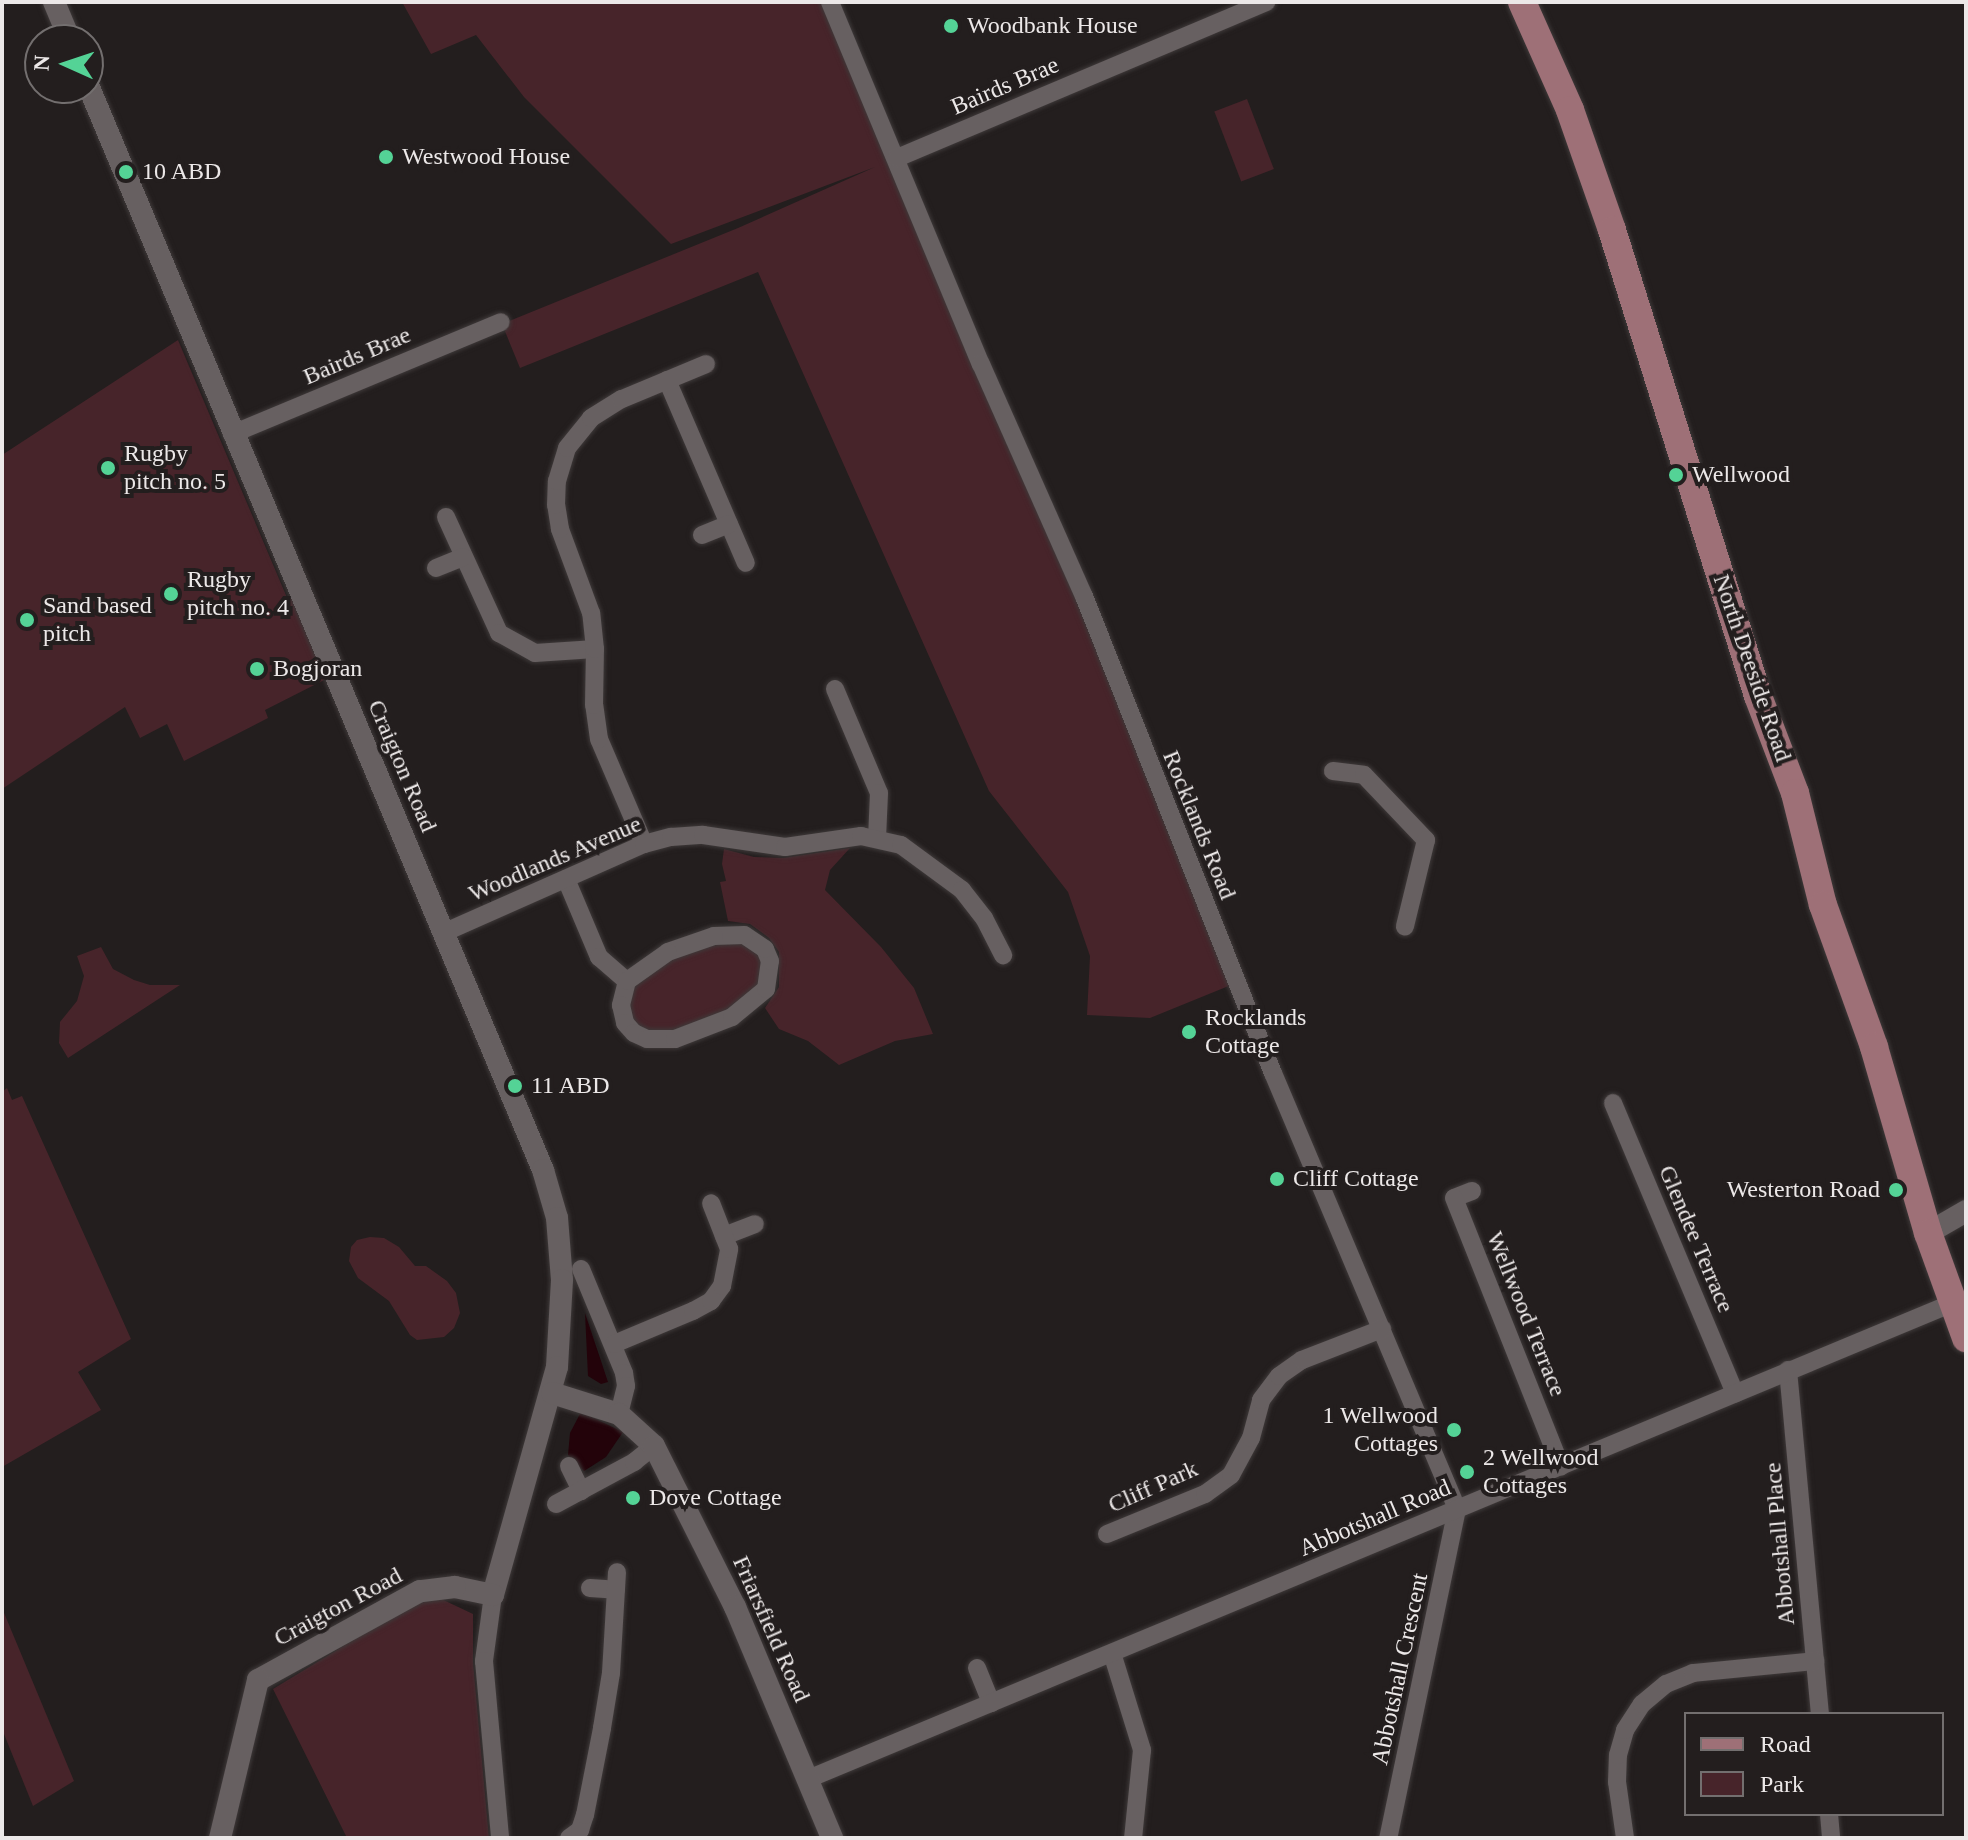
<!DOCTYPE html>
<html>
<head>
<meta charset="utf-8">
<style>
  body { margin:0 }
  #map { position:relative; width:1968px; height:1840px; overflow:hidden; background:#231e1e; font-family:Georgia,serif }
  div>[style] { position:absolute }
  .green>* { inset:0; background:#47242a; transform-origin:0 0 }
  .water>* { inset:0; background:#23030a }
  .roads { filter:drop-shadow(0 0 2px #3e3939) drop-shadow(0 0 2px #3e3939) }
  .minor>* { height:18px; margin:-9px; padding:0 9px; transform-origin:9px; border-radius:9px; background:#676061 }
  .tertiary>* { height:22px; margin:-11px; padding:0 11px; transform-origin:11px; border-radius:11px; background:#676061 }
  .primary>* { height:28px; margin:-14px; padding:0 14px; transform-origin:14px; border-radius:14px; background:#9e7077 }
  .dots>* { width:22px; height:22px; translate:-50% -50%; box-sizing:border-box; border:4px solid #231e1e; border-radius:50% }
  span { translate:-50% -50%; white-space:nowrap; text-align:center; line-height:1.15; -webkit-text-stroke:8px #231e1e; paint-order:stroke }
  .poi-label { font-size:24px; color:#ece8e8 }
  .left { translate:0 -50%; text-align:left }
  .right { translate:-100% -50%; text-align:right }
  .street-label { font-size:24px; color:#ece8e8 }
  .frame { position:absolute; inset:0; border:4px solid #ece8e8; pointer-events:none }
  .legend { position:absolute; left:1684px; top:1712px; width:260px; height:104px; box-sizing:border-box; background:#231e1e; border:2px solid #736f6f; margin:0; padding:10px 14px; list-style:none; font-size:24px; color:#ece8e8 }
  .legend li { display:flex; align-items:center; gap:16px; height:40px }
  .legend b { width:40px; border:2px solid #736f6f }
  .north { position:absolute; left:24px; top:24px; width:80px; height:80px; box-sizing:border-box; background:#231e1e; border:2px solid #736f6f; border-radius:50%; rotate:273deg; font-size:22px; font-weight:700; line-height:32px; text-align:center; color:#ece8e8 }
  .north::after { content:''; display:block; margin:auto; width:28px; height:36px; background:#54d396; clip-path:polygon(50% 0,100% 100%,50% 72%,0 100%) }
</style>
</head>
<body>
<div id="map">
  <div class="green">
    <i style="clip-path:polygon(402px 2px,831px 2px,1236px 983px,1150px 1018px,1087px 1015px,1090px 956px,1068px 892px,989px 791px,758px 272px,520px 368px,502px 324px,738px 228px,875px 167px,671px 244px,524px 97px,476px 35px,431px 54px)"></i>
    <i style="left:1247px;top:99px;width:75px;height:35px;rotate:69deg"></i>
    <i style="clip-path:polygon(178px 340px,288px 600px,300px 594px,334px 675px,265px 710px,268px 718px,184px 761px,167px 724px,140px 738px,125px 707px,2px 789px,2px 455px)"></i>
    <i style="clip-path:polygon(850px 848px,830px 870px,825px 890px,881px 947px,914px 988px,933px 1034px,895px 1041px,839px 1065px,808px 1041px,779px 1029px,765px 1008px,779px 987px,779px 952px,769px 938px,750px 924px,728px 921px,720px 882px,726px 881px,722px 864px,724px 849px,754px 857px,783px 858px)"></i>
    <i style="clip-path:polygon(739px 941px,760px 956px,764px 969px,761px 983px,751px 995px,721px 1014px,662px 1034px,639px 1028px,631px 1017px,628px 1002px,632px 988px,665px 962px,695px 949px)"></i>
    <i style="clip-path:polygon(101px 947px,113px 969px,134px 980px,150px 985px,180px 985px,68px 1058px,59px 1043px,60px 1022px,77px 1001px,84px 976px,77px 956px)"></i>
    <i style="clip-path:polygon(7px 1088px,12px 1100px,22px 1096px,131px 1339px,78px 1372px,101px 1410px,2px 1467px,2px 1092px)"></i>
    <i style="clip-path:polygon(370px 1237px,384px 1238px,399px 1247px,415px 1266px,426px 1266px,447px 1281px,456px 1293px,460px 1313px,454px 1328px,444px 1337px,417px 1340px,410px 1335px,389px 1301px,358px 1278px,349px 1261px,351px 1247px,357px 1240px)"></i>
    <i style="clip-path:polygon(435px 1596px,473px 1614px,473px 1662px,489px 1838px,347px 1838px,273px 1689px,401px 1611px)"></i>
    <i style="clip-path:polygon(2px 1608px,74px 1781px,33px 1806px,2px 1729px)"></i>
  </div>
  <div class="water">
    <i style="clip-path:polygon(585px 1313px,608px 1382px,601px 1384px,588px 1376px)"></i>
    <i style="clip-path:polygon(581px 1412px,623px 1432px,606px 1457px,584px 1471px,568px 1455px,570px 1433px)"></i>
  </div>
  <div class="roads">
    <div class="minor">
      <i style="left:830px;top:2px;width:392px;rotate:67.4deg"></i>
      <i style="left:981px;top:364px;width:254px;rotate:66.1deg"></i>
      <i style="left:1084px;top:596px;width:513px;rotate:68.39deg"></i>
      <i style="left:1273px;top:1073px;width:473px;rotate:67.1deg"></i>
      <i style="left:1457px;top:1509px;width:336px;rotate:101.8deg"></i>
      <i style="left:897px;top:158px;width:401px;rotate:-22.9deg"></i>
      <i style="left:667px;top:380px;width:199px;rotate:66.7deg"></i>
      <i style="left:232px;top:434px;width:291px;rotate:-22.6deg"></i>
      <i style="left:446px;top:517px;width:128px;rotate:65.4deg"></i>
      <i style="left:499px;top:633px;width:41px;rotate:29.1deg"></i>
      <i style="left:535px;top:653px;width:60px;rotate:-3.8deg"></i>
      <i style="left:702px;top:535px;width:29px;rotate:-22deg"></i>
      <i style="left:436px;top:568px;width:29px;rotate:-22deg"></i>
      <i style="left:835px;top:689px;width:113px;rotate:67.1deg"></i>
      <i style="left:879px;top:793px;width:45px;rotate:92.5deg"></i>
      <i style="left:1333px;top:771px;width:31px;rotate:7deg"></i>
      <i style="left:1364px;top:775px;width:90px;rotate:46.4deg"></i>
      <i style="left:1426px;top:840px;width:89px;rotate:103.7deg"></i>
      <i style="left:644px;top:844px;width:114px;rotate:-113.2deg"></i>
      <i style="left:599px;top:739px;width:34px;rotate:-98deg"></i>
      <i style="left:594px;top:705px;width:56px;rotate:-89deg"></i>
      <i style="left:595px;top:649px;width:36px;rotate:-96deg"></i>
      <i style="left:591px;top:613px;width:90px;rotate:-110.3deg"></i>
      <i style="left:560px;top:529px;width:24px;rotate:-99deg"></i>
      <i style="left:556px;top:505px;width:24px;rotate:-88deg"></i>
      <i style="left:557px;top:481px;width:34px;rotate:-73deg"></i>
      <i style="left:567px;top:448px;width:38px;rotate:-51deg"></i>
      <i style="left:591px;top:418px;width:36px;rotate:-32deg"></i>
      <i style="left:622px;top:399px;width:91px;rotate:-22.6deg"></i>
      <i style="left:566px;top:879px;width:85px;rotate:67.1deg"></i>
      <i style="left:599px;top:957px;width:37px;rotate:41deg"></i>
      <i style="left:627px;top:981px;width:25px;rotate:104deg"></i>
      <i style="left:621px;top:1005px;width:18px;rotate:77deg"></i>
      <i style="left:625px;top:1023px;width:13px;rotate:48deg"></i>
      <i style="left:634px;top:1033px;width:14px;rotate:25deg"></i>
      <i style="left:647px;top:1039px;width:28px"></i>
      <i style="left:675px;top:1039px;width:61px;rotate:-21.1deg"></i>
      <i style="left:732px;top:1017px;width:44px;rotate:-39.5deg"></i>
      <i style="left:766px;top:989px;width:28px;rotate:-82deg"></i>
      <i style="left:770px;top:961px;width:13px;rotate:-113deg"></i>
      <i style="left:765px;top:949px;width:25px;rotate:-146deg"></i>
      <i style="left:744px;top:935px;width:30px;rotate:178deg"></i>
      <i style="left:714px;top:936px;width:49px;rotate:160.8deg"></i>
      <i style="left:668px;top:952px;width:50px;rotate:144.7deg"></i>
      <i style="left:443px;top:933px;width:220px;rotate:-23.9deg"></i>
      <i style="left:644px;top:844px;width:28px;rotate:-15deg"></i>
      <i style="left:671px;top:837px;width:32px;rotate:-4deg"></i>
      <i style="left:703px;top:835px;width:83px;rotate:8.3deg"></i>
      <i style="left:785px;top:847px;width:77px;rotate:-8.2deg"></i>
      <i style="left:861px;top:836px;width:41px;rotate:12.7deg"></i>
      <i style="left:901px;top:845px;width:76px;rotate:36.4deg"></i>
      <i style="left:962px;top:890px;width:36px;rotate:52deg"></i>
      <i style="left:984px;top:918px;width:42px;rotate:62.8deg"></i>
      <i style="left:1613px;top:1103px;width:315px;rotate:67.2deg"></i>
      <i style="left:1472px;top:1191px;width:19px;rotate:159deg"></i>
      <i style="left:1454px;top:1198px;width:289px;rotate:68.3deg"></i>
      <i style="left:724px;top:1236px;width:33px;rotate:-21deg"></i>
      <i style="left:581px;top:1269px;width:113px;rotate:67.5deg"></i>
      <i style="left:624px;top:1373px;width:13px;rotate:81deg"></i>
      <i style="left:626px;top:1386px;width:29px;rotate:104deg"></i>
      <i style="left:614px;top:1344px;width:86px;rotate:-22.7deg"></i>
      <i style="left:693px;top:1311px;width:21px;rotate:-29deg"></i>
      <i style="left:711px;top:1301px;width:19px;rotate:-54deg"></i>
      <i style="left:722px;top:1286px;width:38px;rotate:-79deg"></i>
      <i style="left:729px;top:1249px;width:49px;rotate:-111.4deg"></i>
      <i style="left:1788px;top:1370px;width:345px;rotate:84.7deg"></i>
      <i style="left:569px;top:1466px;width:28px;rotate:64deg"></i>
      <i style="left:556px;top:1504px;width:89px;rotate:-28.3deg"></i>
      <i style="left:634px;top:1462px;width:26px;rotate:-39deg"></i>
      <i style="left:1107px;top:1534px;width:106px;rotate:-22.2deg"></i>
      <i style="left:1205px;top:1494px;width:32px;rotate:-36deg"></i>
      <i style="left:1231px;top:1475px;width:42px;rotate:-61.6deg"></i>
      <i style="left:1251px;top:1438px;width:39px;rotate:-75deg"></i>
      <i style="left:1261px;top:1400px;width:30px;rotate:-53deg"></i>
      <i style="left:1279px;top:1376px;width:28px;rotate:-35deg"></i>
      <i style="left:1302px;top:1360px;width:86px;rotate:-21.2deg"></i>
      <i style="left:590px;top:1588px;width:26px;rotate:4deg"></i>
      <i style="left:493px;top:1595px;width:67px;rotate:97.8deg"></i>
      <i style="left:484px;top:1661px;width:178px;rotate:84.8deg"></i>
      <i style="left:1112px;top:1653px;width:102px;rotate:72.8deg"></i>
      <i style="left:1142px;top:1750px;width:88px;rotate:95.8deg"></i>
      <i style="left:977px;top:1668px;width:38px;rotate:68deg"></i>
      <i style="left:808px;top:1779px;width:1242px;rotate:-22.58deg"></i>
      <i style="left:1829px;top:1814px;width:24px;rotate:85deg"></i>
      <i style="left:569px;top:1838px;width:14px;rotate:-36deg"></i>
      <i style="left:580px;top:1830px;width:16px;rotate:-72deg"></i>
      <i style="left:585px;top:1815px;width:89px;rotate:-78.9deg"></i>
      <i style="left:602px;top:1728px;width:56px;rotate:-80.7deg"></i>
      <i style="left:611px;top:1673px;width:101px;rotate:-86.6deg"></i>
      <i style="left:1625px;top:1838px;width:57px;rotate:-98.1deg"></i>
      <i style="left:1617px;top:1782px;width:27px;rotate:-88deg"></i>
      <i style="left:1618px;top:1755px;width:26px;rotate:-74deg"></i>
      <i style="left:1625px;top:1730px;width:31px;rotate:-57deg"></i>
      <i style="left:1642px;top:1704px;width:31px;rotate:-40deg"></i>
      <i style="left:1666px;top:1684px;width:29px;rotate:-22deg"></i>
      <i style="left:1693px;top:1673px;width:123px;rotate:-5.6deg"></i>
    </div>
    <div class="tertiary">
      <i style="left:54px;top:2px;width:41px;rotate:67.2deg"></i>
      <i style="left:88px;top:85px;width:1177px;rotate:67.25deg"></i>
      <i style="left:543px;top:1170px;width:50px;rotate:73.7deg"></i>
      <i style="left:557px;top:1218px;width:62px;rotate:85.4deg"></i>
      <i style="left:562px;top:1280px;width:87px;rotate:93.3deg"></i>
      <i style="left:557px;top:1367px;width:237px;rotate:105.7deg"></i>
      <i style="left:493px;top:1595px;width:39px;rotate:-168deg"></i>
      <i style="left:455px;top:1587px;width:35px;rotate:173deg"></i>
      <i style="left:420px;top:1591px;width:185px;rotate:151.2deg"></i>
      <i style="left:258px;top:1680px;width:163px;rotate:103.5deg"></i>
      <i style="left:1928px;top:1233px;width:44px;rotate:-30.1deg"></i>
      <i style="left:552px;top:1393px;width:70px;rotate:17.4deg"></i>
      <i style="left:619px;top:1414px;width:47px;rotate:42.4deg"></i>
      <i style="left:654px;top:1446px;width:180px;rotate:63.3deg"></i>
      <i style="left:735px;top:1607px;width:251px;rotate:67.2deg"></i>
    </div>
    <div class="primary">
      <i style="left:1522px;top:2px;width:118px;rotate:66deg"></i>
      <i style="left:1570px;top:110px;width:127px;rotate:70.7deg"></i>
      <i style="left:1612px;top:230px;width:488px;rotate:72.6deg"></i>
      <i style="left:1758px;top:696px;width:104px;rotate:69.1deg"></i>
      <i style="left:1795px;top:793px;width:115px;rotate:76deg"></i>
      <i style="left:1823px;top:905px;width:151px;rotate:70.2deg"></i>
      <i style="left:1874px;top:1047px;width:194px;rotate:73.8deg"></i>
      <i style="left:1928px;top:1233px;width:112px;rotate:70.1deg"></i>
    </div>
  </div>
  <div class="dots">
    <i style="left:951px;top:26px;background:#54d396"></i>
    <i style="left:386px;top:157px;background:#54d396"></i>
    <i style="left:126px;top:172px;background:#54d396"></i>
    <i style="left:108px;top:468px;background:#54d396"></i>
    <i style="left:1676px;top:475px;background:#54d396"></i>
    <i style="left:171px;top:594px;background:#54d396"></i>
    <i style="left:27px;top:620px;background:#54d396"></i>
    <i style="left:257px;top:669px;background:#54d396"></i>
    <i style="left:1189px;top:1032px;background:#54d396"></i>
    <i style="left:515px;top:1086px;background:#54d396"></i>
    <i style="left:1277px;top:1179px;background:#54d396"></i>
    <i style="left:1896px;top:1190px;background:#54d396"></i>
    <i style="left:1454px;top:1430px;background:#54d396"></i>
    <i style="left:1467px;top:1472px;background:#54d396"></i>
    <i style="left:633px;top:1498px;background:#54d396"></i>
  </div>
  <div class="poi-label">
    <span class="left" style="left:967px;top:26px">Woodbank House</span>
    <span class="left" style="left:402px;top:157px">Westwood House</span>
    <span class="left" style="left:142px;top:172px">10 ABD</span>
    <span class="left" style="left:124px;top:468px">Rugby<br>pitch no. 5</span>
    <span class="left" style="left:1692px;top:475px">Wellwood</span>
    <span class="left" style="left:187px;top:594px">Rugby<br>pitch no. 4</span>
    <span class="left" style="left:43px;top:620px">Sand based<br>pitch</span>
    <span class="left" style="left:273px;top:669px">Bogjoran</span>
    <span class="left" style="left:1205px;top:1032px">Rocklands<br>Cottage</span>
    <span class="left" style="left:531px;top:1086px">11 ABD</span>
    <span class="left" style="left:1293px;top:1179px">Cliff Cottage</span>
    <span class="right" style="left:1880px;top:1190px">Westerton Road</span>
    <span class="right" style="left:1438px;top:1430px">1 Wellwood<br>Cottages</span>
    <span class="left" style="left:1483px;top:1472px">2 Wellwood<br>Cottages</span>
    <span class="left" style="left:649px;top:1498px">Dove Cottage</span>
  </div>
  <div class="street-label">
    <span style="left:1005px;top:86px;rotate:-23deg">Bairds Brae</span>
    <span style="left:357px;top:356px;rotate:-23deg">Bairds Brae</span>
    <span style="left:1752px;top:668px;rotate:71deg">North Deeside Road</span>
    <span style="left:402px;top:766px;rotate:67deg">Craigton Road</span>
    <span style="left:1199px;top:825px;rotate:68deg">Rocklands Road</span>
    <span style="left:555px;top:859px;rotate:-23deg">Woodlands Avenue</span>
    <span style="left:1696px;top:1239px;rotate:67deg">Glendee Terrace</span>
    <span style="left:1526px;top:1314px;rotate:68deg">Wellwood Terrace</span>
    <span style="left:1153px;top:1487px;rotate:-24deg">Cliff Park</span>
    <span style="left:1375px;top:1518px;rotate:-23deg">Abbotshall Road</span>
    <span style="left:1780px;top:1544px;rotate:-95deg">Abbotshall Place</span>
    <span style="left:338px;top:1607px;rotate:-28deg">Craigton Road</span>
    <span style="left:771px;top:1629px;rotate:66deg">Friarsfield Road</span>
    <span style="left:1400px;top:1669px;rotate:-78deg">Abbotshall Crescent</span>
  </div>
  <div class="frame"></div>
  <ul class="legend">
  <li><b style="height:10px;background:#9e7077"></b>Road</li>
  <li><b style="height:22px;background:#47242a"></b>Park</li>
  </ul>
  <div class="north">N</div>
</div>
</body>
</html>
